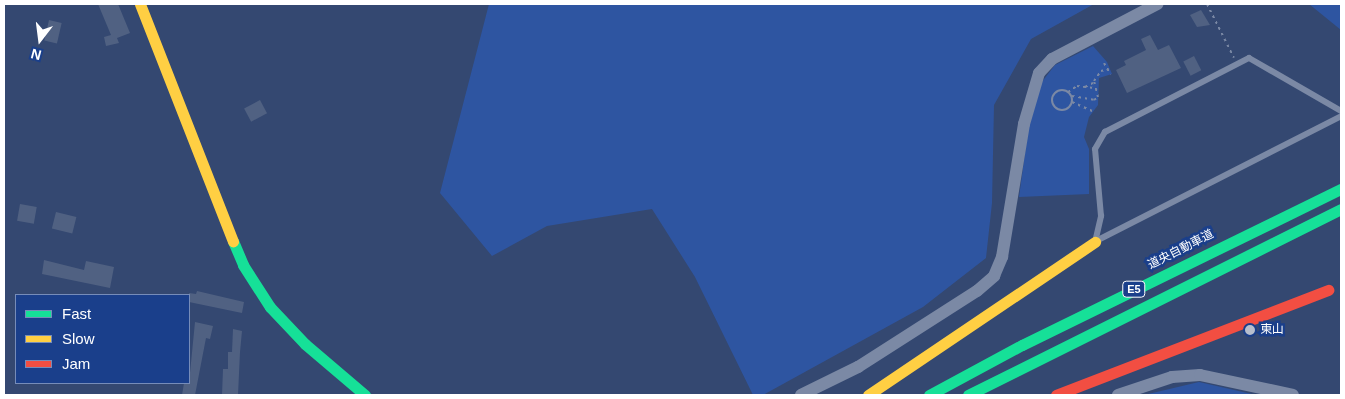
<!DOCTYPE html>
<html>
<head>
<meta charset="utf-8">
<style>
  body { margin:0 }
  #map { position:relative; width:1345px; height:399px; overflow:hidden; background:#344871; font-family:Arial,"Noto Sans JP",sans-serif }
  div>[style] { position:absolute }
  .green>* { inset:0; background:#2e55a1 }
  .building>* { inset:0; background:#506182; transform-origin:0 0 }
  .path>* { height:2px; margin-top:-1px; transform-origin:0; background:repeating-linear-gradient(90deg,#7b89a5 0 2.5px,transparent 0 6.5px) }
  .path>.ring { margin:-1px; padding:0; box-sizing:content-box; background:none; border:2px solid #7b89a5; border-radius:50% }
  .lane>* { height:6px; margin:-3px; padding:0 3px; transform-origin:3px; border-radius:3px; background:#7b89a5 }
  .street>* { height:12px; margin:-6px; padding:0 6px; transform-origin:6px; border-radius:6px; background:#7b89a5 }
  .fast>* { height:11px; margin:-5.5px; padding:0 5.5px; transform-origin:5.5px; border-radius:5.5px; background:#16e098 }
  .slow>* { height:11px; margin:-5.5px; padding:0 5.5px; transform-origin:5.5px; border-radius:5.5px; background:#ffcf43 }
  .jam>* { height:11px; margin:-5.5px; padding:0 5.5px; transform-origin:5.5px; border-radius:5.5px; background:#f24e42 }
  .dots>* { width:14px; height:14px; translate:-50% -50%; box-sizing:border-box; border:2px solid #1a3f8b; border-radius:50% }
  span { translate:-50% -50%; white-space:nowrap; text-align:center; line-height:1.15; -webkit-text-stroke:5px #1a3f8b; paint-order:stroke }
  .shield-label span { padding:1px 4px; background:#1a3f8b; border:1px solid; border-radius:4px; -webkit-text-stroke-width:0 }
  .shield-label { font-size:11px; color:#fff; font-weight:700 }
  .street-label { font-size:12px; color:#fff }
  .poi-label { font-size:12px; color:#fff }
  .left { translate:0 -50%; text-align:left }
  .frame { position:absolute; inset:0; border:5px solid #fff; pointer-events:none }
  .legend { position:absolute; left:15px; top:294px; width:175px; height:90px; box-sizing:border-box; background:#1a3f8b; border:1px solid #768cb9; margin:0; padding:6px 9px; list-style:none; font-size:15px; color:#fff }
  .legend li { display:flex; align-items:center; gap:10px; height:25px }
  .legend b { width:25px; border:1px solid #768cb9 }
  .north { position:absolute; left:15px; top:15px; width:50px; height:50px; -webkit-text-stroke:4px #1a3f8b; paint-order:stroke; rotate:195deg; font-size:14px; font-weight:700; line-height:20px; text-align:center; color:#fff }
  .north::after { content:''; display:block; margin:auto; width:18px; height:22px; background:#fff; clip-path:polygon(50% 0,100% 100%,50% 72%,0 100%) }
</style>
</head>
<body>
<div id="map">
  <div class="green">
    <i style="clip-path:polygon(489px 4px,1094px 4px,1031px 39px,994px 105px,992px 203px,986px 258px,923px 307px,763px 395px,753px 395px,695px 277px,652px 209px,547px 226px,492px 256px,440px 193px)"></i>
    <i style="clip-path:polygon(1309px 4px,1341px 4px,1341px 30px)"></i>
    <i style="clip-path:polygon(1093px 46px,1107px 62px,1112px 74px,1099px 78px,1098px 105px,1089px 117px,1084px 137px,1089px 149px,1089px 194px,1019px 197px,1028px 131px,1041px 83px,1055px 65px)"></i>
    <i style="clip-path:polygon(1199px 382px,1256px 395px,1144px 395px)"></i>
  </div>
  <div class="building">
    <i style="clip-path:polygon(98px 4px,118px 4px,130px 33px,117px 38px,119px 43px,106px 46px,104px 37px,111px 35px)"></i>
    <i style="clip-path:polygon(1201px 10px,1210px 25px,1197px 27px,1190px 15px)"></i>
    <i style="left:49px;top:20px;width:13px;height:21px;rotate:13deg"></i>
    <i style="clip-path:polygon(1150px 35px,1158px 50px,1169px 45px,1181px 68px,1127px 93px,1116px 70px,1126px 65px,1124px 61px,1146px 50px,1141px 39px)"></i>
    <i style="left:1194px;top:56px;width:16px;height:12px;rotate:63deg"></i>
    <i style="left:260px;top:100px;width:15px;height:18px;rotate:62deg"></i>
    <i style="left:20px;top:204px;width:17px;height:17px;rotate:10deg"></i>
    <i style="left:56px;top:212px;width:21px;height:17px;rotate:14deg"></i>
    <i style="clip-path:polygon(44px 260px,84px 270px,86px 261px,114px 267px,110px 288px,42px 274px)"></i>
    <i style="clip-path:polygon(197px 291px,244px 302px,242px 313px,189px 302px,189px 293px,196px 294px)"></i>
    <i style="clip-path:polygon(195px 322px,213px 326px,210px 339px,206px 338px,195px 395px,182px 395px,184px 383px,189px 383px)"></i>
    <i style="clip-path:polygon(233px 329px,242px 331px,240px 352px,232px 352px)"></i>
    <i style="clip-path:polygon(228px 352px,240px 352px,238px 395px,222px 395px,223px 369px,228px 369px)"></i>
  </div>
  <div class="path">
    <i style="left:1207px;top:4px;width:60px;rotate:63.4deg"></i>
    <i style="left:1104px;top:63px;width:13px;rotate:61deg"></i>
    <i style="left:1085px;top:87px;width:9px;rotate:-27deg"></i>
    <i class="ring" style="left:1052px;top:90px;width:18px;height:18px"></i>
    <i style="left:1068px;top:92px;width:11px;rotate:-34deg"></i>
    <i style="left:1077px;top:86px;width:17px;rotate:7deg"></i>
    <i style="left:1072px;top:96px;width:22px;rotate:10deg"></i>
    <i style="left:1094px;top:100px;width:5px;rotate:-37deg"></i>
    <i style="left:1098px;top:97px;width:16px;rotate:-104deg"></i>
    <i style="left:1094px;top:81px;width:12px;rotate:-55deg"></i>
    <i style="left:1101px;top:71px;width:8px;rotate:-14deg"></i>
    <i style="left:1072px;top:102px;width:24px;rotate:24deg"></i>
  </div>
  <div class="lane">
    <i style="left:1096px;top:238px;width:23px;rotate:-77deg"></i>
    <i style="left:1101px;top:216px;width:67px;rotate:-95.1deg"></i>
    <i style="left:1095px;top:149px;width:20px;rotate:-60deg"></i>
    <i style="left:1105px;top:132px;width:162px;rotate:-27.2deg"></i>
    <i style="left:1249px;top:58px;width:106px;rotate:29.9deg"></i>
    <i style="left:1098px;top:240px;width:273px;rotate:-27deg"></i>
  </div>
  <div class="street">
    <i style="left:801px;top:395px;width:64px;rotate:-26.2deg"></i>
    <i style="left:858px;top:367px;width:141px;rotate:-32.6deg"></i>
    <i style="left:977px;top:291px;width:23px;rotate:-41deg"></i>
    <i style="left:994px;top:276px;width:21px;rotate:-67deg"></i>
    <i style="left:1002px;top:257px;width:135px;rotate:-80.6deg"></i>
    <i style="left:1024px;top:124px;width:53px;rotate:-73.6deg"></i>
    <i style="left:1039px;top:73px;width:19px;rotate:-47deg"></i>
    <i style="left:1052px;top:59px;width:119px;rotate:-27.6deg"></i>
    <i style="left:1118px;top:395px;width:57px;rotate:-18.4deg"></i>
    <i style="left:1172px;top:377px;width:28px;rotate:-4deg"></i>
    <i style="left:1200px;top:375px;width:95px;rotate:12.1deg"></i>
  </div>
  <div class="fast">
    <i style="left:233px;top:241px;width:26px;rotate:67deg"></i>
    <i style="left:243px;top:265px;width:50px;rotate:57.3deg"></i>
    <i style="left:270px;top:307px;width:51px;rotate:46.6deg"></i>
    <i style="left:305px;top:344px;width:79px;rotate:40.4deg"></i>
    <i style="left:929px;top:395px;width:106px;rotate:-28.3deg"></i>
    <i style="left:1022px;top:345px;width:355px;rotate:-26.1deg"></i>
    <i style="left:968px;top:395px;width:417px;rotate:-26.5deg"></i>
  </div>
  <div class="slow">
    <i style="left:140px;top:4px;width:255px;rotate:68.6deg"></i>
    <i style="left:868px;top:395px;width:274px;rotate:-34deg"></i>
  </div>
  <div class="jam">
    <i style="left:1056px;top:395px;width:292px;rotate:-21.1deg"></i>
  </div>
  <div class="dots">
    <i style="left:1250px;top:330px;background:#b8bfcd"></i>
  </div>
  <div class="shield-label">
    <span style="left:1134px;top:289px">E5</span>
  </div>
  <div class="street-label">
    <span style="left:1181px;top:250px;rotate:-27deg">道央自動車道</span>
  </div>
  <div class="poi-label">
    <span class="left" style="left:1260px;top:330px">東山</span>
  </div>
  <div class="frame"></div>
  <ul class="legend">
  <li><b style="height:6px;background:#16e098"></b>Fast</li>
  <li><b style="height:6px;background:#ffcf43"></b>Slow</li>
  <li><b style="height:6px;background:#f24e42"></b>Jam</li>
  </ul>
  <div class="north">N</div>
</div>
</body>
</html>
